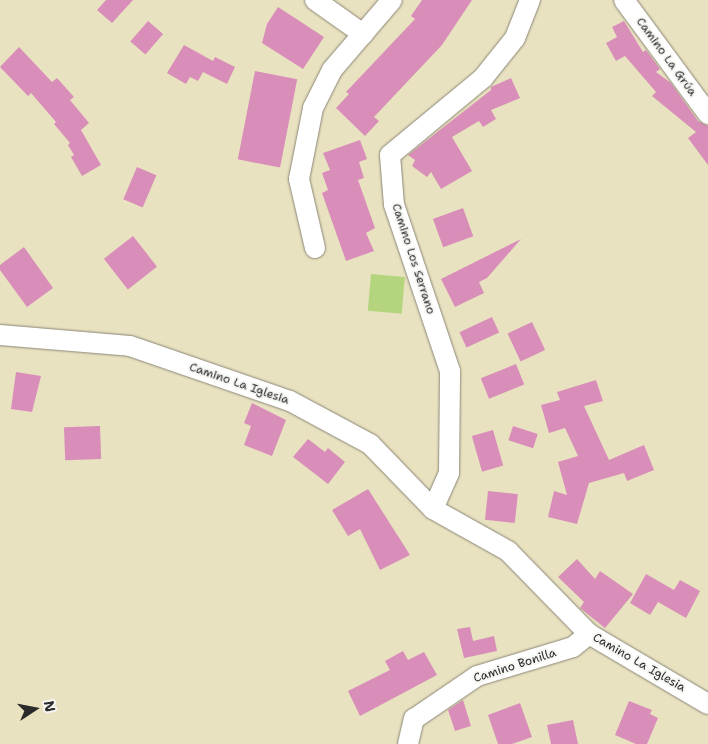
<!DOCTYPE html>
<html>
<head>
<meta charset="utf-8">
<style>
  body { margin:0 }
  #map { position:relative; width:708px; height:744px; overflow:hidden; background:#e9e2c1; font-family:"Shantell Sans",sans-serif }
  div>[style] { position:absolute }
  .green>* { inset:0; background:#b4d57d; transform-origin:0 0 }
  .building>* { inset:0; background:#d88eb8; transform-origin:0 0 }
  .roads { filter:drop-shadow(0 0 1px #8a8676) drop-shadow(0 0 1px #8a8676) }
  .minor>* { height:20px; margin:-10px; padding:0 10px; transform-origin:10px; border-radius:10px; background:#fff }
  span { translate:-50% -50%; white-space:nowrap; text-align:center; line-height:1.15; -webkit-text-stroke:4px #f6f6f2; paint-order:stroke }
  .street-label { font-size:12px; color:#2b2b2b }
  .north { position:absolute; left:10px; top:684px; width:50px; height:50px; -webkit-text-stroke:4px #f6f6f2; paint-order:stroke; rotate:79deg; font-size:14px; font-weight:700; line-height:20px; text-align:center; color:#2b2b2b }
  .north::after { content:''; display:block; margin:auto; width:18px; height:22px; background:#2b2b2b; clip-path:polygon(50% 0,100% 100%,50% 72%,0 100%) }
</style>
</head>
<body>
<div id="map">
  <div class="green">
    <i style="left:371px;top:274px;width:34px;height:37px;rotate:5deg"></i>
  </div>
  <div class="building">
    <i style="clip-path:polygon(106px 0,133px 0,112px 23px,97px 10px)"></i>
    <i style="clip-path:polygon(422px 0,472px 0,442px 45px,374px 117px,379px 121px,365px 136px,336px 108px,349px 94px,346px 92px,415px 19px,411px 16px)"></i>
    <i style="clip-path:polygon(278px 7px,324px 37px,303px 69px,262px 43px,267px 24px)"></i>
    <i style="left:148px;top:21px;width:20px;height:27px;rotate:41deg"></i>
    <i style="clip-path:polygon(624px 21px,643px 52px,646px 50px,660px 69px,656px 72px,671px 83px,698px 121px,708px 126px,708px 165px,688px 138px,696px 132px,652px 96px,656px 92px,625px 56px,616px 61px,606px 43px,617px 37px,612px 27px)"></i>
    <i style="clip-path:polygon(184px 45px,213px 61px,215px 57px,235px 67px,227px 84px,203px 72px,198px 81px,190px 77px,186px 84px,167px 73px)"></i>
    <i style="clip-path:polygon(19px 47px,52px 82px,57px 78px,74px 97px,70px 100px,89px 123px,81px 130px,101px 165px,82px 176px,71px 157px,74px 155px,68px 145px,70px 143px,54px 124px,56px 122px,31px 93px,28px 96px,0 67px)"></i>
    <i style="left:255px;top:71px;width:43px;height:90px;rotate:11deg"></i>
    <i style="clip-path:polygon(511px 78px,520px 98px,491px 110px,496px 119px,483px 127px,479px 121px,452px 137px,472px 171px,441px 189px,431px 172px,427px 177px,412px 166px,415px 160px,408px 155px,491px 90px,491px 87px)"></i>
    <i style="clip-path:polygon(360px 140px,367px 159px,359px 162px,364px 178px,358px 180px,375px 228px,366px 233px,374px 251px,346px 261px,322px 193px,328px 190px,322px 173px,330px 170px,323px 153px)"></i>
    <i style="left:137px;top:167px;width:21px;height:35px;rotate:23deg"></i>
    <i style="left:463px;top:208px;width:30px;height:32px;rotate:70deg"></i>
    <i style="left:133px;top:236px;width:39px;height:37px;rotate:52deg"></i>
    <i style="clip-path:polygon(521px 239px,487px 278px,479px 282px,484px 293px,455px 307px,441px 279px)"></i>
    <i style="clip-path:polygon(24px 247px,53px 288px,27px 307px,0 270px,0 265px)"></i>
    <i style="left:492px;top:317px;width:17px;height:36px;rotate:65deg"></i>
    <i style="left:532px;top:322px;width:31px;height:27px;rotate:65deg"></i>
    <i style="left:516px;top:364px;width:22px;height:38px;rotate:68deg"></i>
    <i style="clip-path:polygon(16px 372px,41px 376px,32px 412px,11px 409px)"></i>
    <i style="clip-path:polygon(596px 380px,603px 401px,584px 406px,609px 460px,644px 445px,654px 470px,627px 481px,624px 473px,589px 483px,577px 524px,548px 517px,554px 491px,567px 495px,558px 462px,578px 456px,565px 428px,549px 433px,541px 405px,560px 400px,557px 392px)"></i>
    <i style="clip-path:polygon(252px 403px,286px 420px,272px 456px,244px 445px,251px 426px,244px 423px)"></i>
    <i style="left:100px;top:426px;width:33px;height:36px;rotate:88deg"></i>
    <i style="left:513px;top:426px;width:26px;height:15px;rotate:18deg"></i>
    <i style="left:493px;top:430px;width:37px;height:22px;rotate:74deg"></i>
    <i style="clip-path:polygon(308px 439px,325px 452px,328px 448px,345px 462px,328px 484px,293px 457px)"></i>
    <i style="clip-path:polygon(368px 489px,410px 555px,380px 570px,360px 529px,348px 536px,332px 510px)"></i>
    <i style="left:488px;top:491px;width:30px;height:29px;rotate:6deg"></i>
    <i style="clip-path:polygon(577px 559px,595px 579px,600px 571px,633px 594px,605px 628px,580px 608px,584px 602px,558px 577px)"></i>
    <i style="clip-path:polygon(646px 574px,674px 590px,680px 580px,700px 591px,686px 618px,658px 602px,650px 615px,630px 603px)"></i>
    <i style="clip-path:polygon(470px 627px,473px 641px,494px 636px,497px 651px,464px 658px,457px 629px)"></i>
    <i style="clip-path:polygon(403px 651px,408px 660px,424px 652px,437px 675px,360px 716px,348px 691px,390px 670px,385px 661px)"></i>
    <i style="clip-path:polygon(463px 700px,471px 726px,455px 731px,448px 710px)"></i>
    <i style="clip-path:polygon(629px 701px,652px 710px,650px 714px,658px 718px,647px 744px,636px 744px,615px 735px)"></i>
    <i style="clip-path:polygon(520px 703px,532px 737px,512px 744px,498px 744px,488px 715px)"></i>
    <i style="clip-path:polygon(573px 720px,578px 744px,551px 744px,547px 725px)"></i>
  </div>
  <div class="roads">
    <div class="minor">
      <i style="left:315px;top:0;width:59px;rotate:35.3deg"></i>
      <i style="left:624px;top:0;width:142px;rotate:53.6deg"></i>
      <i style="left:315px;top:248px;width:71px;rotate:-103.1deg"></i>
      <i style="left:299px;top:179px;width:72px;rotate:-78.8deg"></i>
      <i style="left:313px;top:108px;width:42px;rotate:-63.4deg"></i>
      <i style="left:332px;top:70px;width:92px;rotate:-49.4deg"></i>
      <i style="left:0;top:335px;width:130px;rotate:4.8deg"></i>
      <i style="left:130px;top:346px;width:169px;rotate:19deg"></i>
      <i style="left:290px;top:401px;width:91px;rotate:28.3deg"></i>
      <i style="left:370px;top:444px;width:91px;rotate:45.9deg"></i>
      <i style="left:433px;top:509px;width:86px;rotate:29.2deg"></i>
      <i style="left:508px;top:551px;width:116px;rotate:45.7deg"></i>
      <i style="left:589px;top:634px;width:138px;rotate:30.5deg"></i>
      <i style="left:433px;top:509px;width:39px;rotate:-66deg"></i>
      <i style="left:449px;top:473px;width:102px;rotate:-89.4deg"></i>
      <i style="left:450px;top:371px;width:175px;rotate:-108.6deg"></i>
      <i style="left:394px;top:205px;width:50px;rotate:-94.6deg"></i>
      <i style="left:390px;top:155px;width:121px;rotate:-39.6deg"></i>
      <i style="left:483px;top:78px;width:51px;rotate:-51.3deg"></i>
      <i style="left:515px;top:38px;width:41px;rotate:-68.5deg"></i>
      <i style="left:408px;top:744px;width:26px;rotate:-77deg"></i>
      <i style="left:414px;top:719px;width:76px;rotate:-34.3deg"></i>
      <i style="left:477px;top:676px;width:100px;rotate:-16.8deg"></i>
      <i style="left:573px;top:647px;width:21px;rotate:-39deg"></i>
    </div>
  </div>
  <div class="street-label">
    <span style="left:666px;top:57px;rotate:54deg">Camino La Grúa</span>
    <span style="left:413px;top:259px;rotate:72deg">Camino Los Serrano</span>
    <span style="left:239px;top:384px;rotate:19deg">Camino La Iglesia</span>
    <span style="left:639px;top:663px;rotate:30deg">Camino La Iglesia</span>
    <span style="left:515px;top:666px;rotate:-18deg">Camino Bonilla</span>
  </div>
  <div class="north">N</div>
</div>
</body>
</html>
